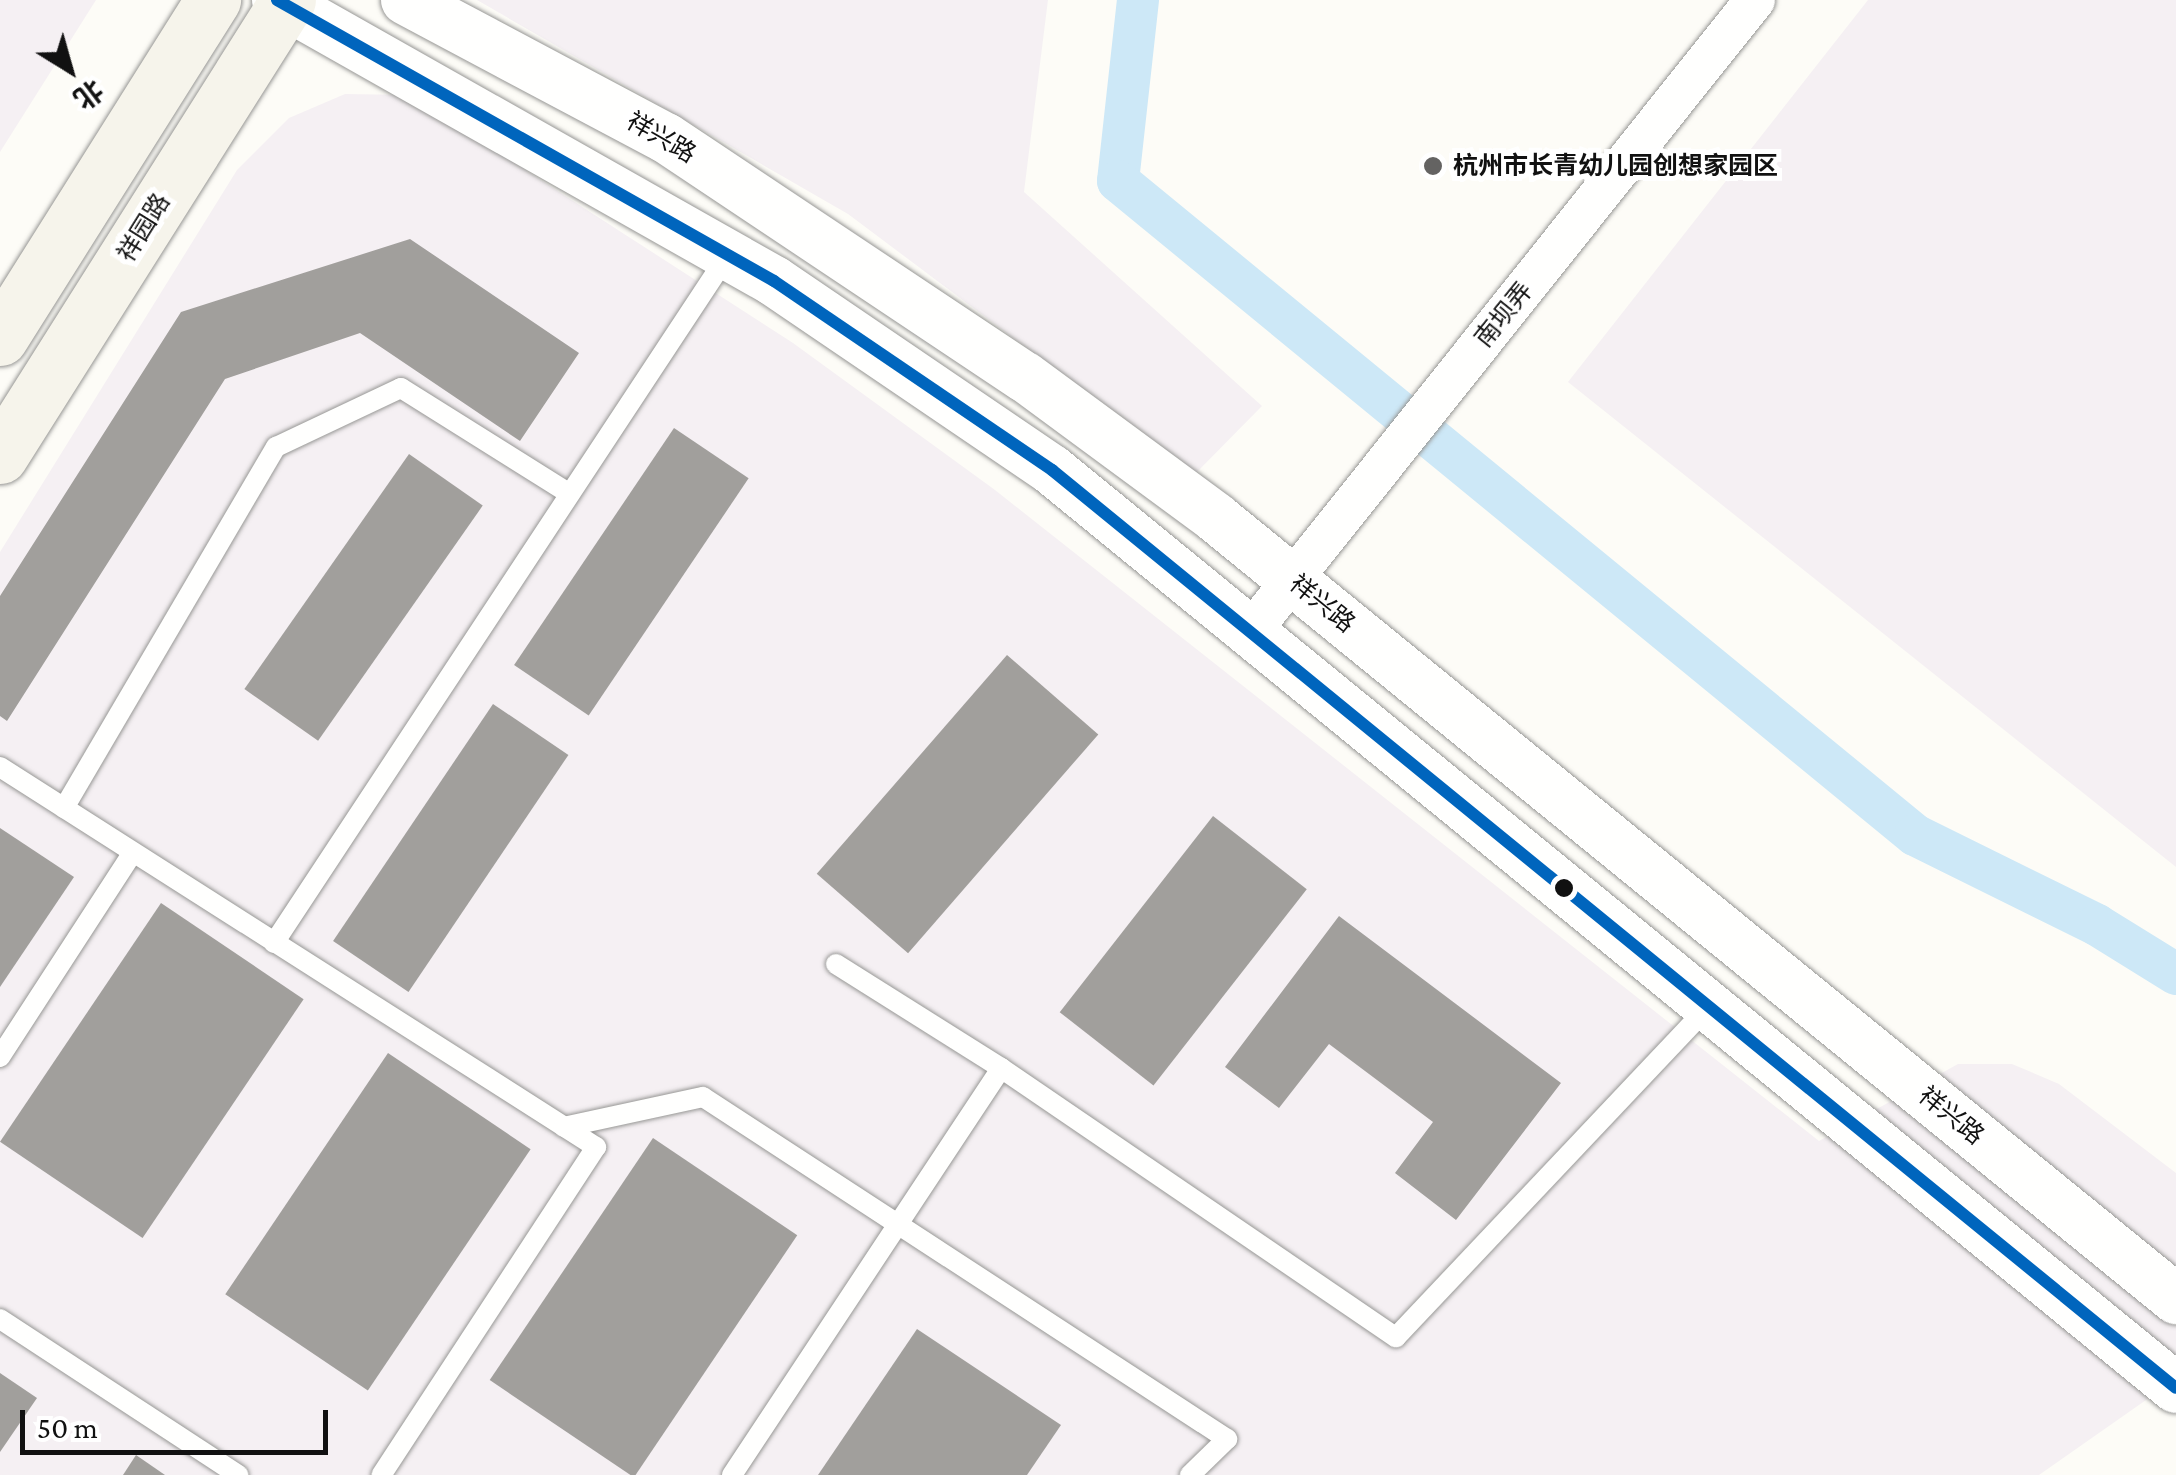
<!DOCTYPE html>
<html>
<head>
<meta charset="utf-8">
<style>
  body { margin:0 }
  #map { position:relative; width:2176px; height:1475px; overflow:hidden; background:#fdfcf7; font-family:"Crimson Pro","Noto Sans SC",serif }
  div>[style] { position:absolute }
  .industrial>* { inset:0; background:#f5f0f3 }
  .canal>* { height:42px; margin:-21px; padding:0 21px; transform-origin:21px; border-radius:21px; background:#cde8f7 }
  .building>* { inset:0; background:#a19f9c; transform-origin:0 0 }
  .roads { filter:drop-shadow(0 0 2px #979795) drop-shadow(0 0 2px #979795) }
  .service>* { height:20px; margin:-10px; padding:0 10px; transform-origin:10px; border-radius:10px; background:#fffffe }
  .minor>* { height:40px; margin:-20px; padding:0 20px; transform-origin:20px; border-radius:20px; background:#fffffe }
  .tertiary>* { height:50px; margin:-25px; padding:0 25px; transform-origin:25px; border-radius:25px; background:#fffffe }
  .secondary>* { height:55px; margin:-27.5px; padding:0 27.5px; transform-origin:27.5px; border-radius:27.5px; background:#f6f4eb }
  .bus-1>* { height:12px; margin:-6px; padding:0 6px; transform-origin:6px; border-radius:6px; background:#0065bd }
  .dots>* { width:28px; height:28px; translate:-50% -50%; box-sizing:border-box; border:5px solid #fff; border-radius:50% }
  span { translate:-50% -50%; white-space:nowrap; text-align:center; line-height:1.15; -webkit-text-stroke:10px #fff; paint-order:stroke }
  .street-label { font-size:25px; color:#111 }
  .poi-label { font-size:25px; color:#111; font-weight:700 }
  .left { translate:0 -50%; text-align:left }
  .north { position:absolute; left:20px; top:20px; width:100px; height:100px; -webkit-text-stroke:8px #fff; paint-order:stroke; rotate:143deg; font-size:28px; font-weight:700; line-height:40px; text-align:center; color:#111 }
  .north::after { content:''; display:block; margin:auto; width:35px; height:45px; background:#111; clip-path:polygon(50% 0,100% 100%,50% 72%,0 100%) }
  .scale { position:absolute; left:20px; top:1410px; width:308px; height:45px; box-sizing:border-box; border:5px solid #111; border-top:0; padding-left:12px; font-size:30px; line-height:35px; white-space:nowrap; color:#111; -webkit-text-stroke:8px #fff; paint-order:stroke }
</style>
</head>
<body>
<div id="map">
  <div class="industrial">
    <i style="clip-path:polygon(0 0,96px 0,0 152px)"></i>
    <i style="clip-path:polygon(477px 0,1048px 0,1024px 192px,1262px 406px,1195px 474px,848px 214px)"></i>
    <i style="clip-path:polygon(1868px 0,2176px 0,2176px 867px,1568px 382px)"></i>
    <i style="clip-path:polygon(345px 94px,409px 95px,793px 343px,995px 490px,1819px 1141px,1958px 1064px,2012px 1064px,2059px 1084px,2176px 1173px,2176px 1379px,2039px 1475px,0 1475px,0 552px,237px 170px,289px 118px)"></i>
  </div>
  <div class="canal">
    <i style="left:1138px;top:0;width:182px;rotate:96.3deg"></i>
    <i style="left:1118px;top:181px;width:1031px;rotate:39.37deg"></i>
    <i style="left:1915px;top:835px;width:203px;rotate:26.3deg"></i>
    <i style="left:2097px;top:925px;width:93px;rotate:31.8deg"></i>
  </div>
  <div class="building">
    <i style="clip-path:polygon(410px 239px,579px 353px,520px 441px,360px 333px,225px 379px,7px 721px,0 716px,0 596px,181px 312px)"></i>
    <i style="left:674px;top:428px;width:90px;height:286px;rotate:34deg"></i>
    <i style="left:409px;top:454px;width:90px;height:287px;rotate:35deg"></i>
    <i style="left:1007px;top:655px;width:121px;height:290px;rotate:41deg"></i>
    <i style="left:493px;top:704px;width:91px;height:286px;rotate:34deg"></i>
    <i style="left:1213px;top:816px;width:119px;height:249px;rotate:38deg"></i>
    <i style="clip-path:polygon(0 828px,74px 877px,0 987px)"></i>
    <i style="left:161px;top:903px;width:172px;height:288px;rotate:34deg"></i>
    <i style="clip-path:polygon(1339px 916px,1561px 1083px,1456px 1220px,1395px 1173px,1433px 1122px,1329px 1044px,1279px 1108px,1225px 1067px)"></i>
    <i style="left:388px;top:1053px;width:172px;height:291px;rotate:34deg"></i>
    <i style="left:653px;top:1138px;width:174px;height:292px;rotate:34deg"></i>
    <i style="clip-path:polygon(917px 1329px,1061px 1425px,1027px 1475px,818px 1475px)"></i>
    <i style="clip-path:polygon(0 1373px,37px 1398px,0 1452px)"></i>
    <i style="clip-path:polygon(136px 1455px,165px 1475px,123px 1475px)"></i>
  </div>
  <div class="roads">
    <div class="service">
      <i style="left:0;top:767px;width:707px;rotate:32.52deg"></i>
      <i style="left:596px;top:1147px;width:392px;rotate:123.2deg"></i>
      <i style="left:64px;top:808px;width:419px;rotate:-59.6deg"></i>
      <i style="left:276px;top:447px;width:138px;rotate:-25.3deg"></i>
      <i style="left:401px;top:388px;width:199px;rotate:32.1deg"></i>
      <i style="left:274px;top:943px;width:823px;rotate:-56.6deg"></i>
      <i style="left:836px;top:964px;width:195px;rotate:32.2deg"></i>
      <i style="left:1001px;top:1068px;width:478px;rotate:34.3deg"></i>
      <i style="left:1396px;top:1337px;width:454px;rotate:-46.6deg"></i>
      <i style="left:0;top:1057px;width:244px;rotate:-57deg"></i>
      <i style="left:564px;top:1127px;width:142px;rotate:-12.2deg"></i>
      <i style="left:703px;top:1097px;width:626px;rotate:33.13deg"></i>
      <i style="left:1227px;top:1439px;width:52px;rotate:135.8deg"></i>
      <i style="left:0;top:1319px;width:285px;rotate:33.2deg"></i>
      <i style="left:732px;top:1475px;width:488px;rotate:-56.5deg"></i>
    </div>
    <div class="minor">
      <i style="left:1252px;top:630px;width:806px;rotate:-51.4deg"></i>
    </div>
    <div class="tertiary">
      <i style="left:277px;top:0;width:571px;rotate:29.48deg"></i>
      <i style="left:774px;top:281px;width:336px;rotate:34.2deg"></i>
      <i style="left:1052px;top:470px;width:1451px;rotate:39.24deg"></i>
      <i style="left:406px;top:0;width:294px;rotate:28deg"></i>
      <i style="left:666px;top:138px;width:431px;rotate:33.7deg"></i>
      <i style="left:1025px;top:377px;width:237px;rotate:36.4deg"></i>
      <i style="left:1216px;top:518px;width:1238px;rotate:39.13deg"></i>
    </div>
    <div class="secondary">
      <i style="left:0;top:338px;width:400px;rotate:-57.8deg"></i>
      <i style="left:0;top:456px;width:539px;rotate:-57.72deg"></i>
    </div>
  </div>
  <div class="bus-1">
    <i style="left:277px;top:0;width:571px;rotate:29.48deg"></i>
    <i style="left:774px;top:281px;width:336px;rotate:34.2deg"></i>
    <i style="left:1052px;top:470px;width:1451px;rotate:39.24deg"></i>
  </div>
  <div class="dots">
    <i style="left:1433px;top:166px;background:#646362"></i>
    <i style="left:1564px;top:888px;background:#111"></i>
  </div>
  <div class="street-label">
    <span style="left:661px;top:138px;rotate:30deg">祥兴路</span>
    <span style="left:144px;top:228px;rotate:-58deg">祥园路</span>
    <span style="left:1504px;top:315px;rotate:-51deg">南坝弄</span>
    <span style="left:1322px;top:604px;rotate:39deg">祥兴路</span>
    <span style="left:1951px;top:1116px;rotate:39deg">祥兴路</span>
  </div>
  <div class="poi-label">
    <span class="left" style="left:1453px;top:166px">杭州市长青幼儿园创想家园区</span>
  </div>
  <div class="north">北</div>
  <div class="scale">50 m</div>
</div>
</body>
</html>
